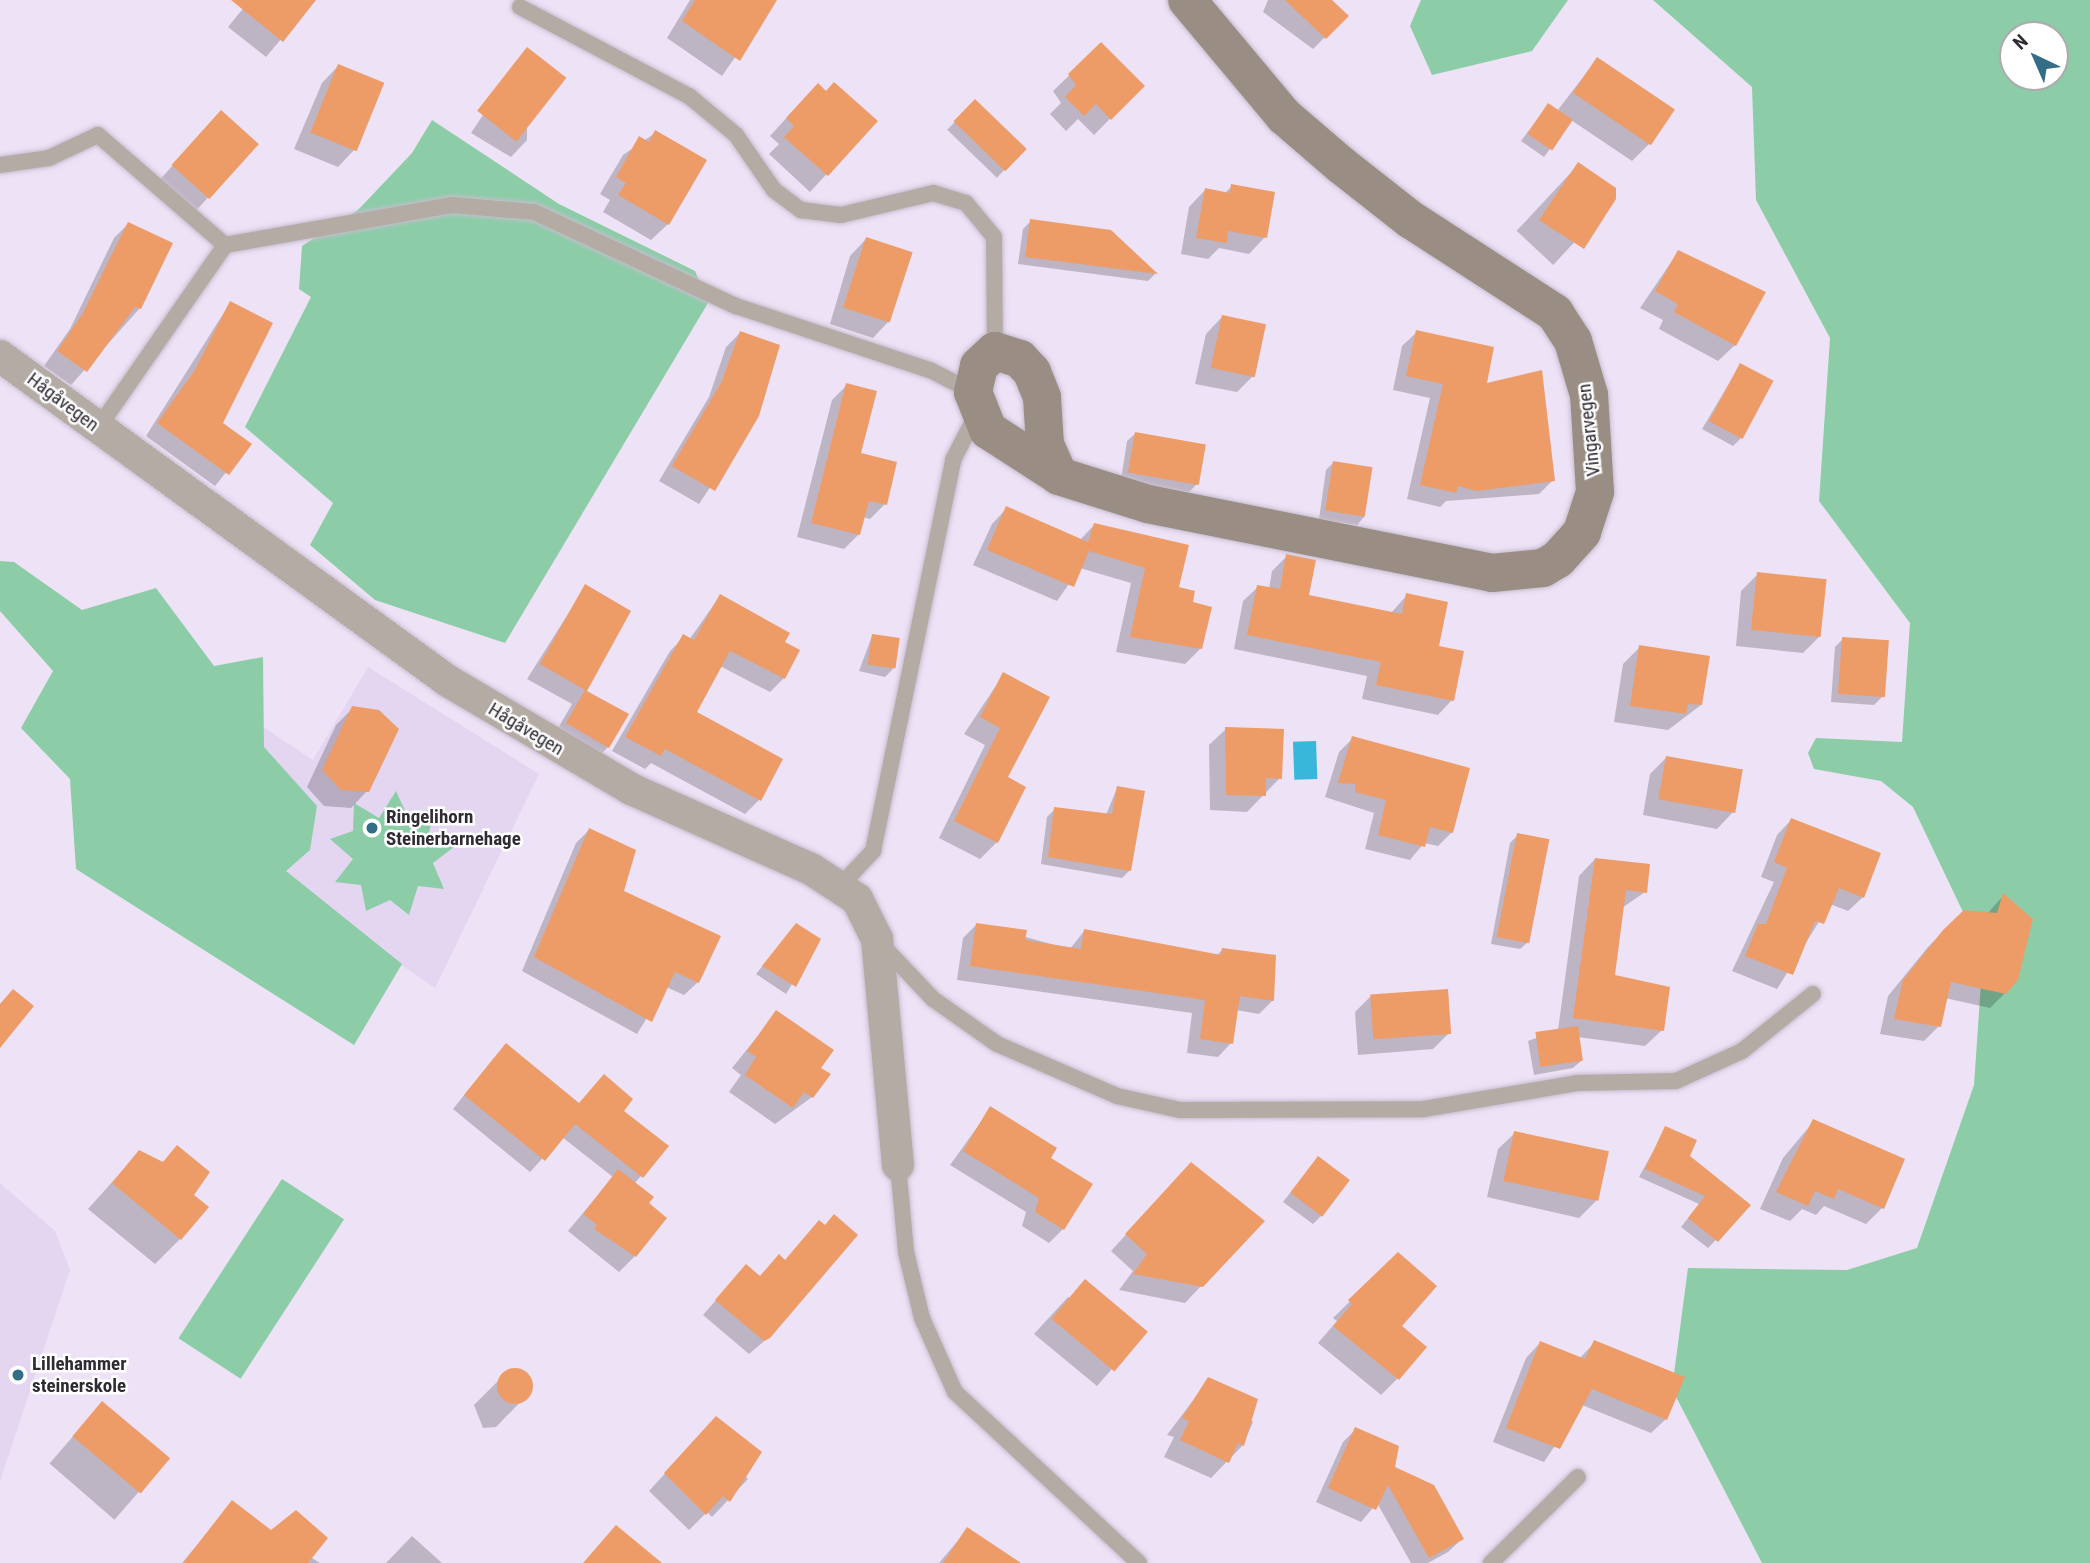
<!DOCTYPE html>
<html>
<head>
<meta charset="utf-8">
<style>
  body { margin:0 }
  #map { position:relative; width:2090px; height:1563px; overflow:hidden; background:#ede2f6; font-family:"Roboto Condensed",sans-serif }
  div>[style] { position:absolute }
  .built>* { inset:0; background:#e4d6f0 }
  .green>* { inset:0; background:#8ccda8; transform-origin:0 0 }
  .water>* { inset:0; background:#38b7da; transform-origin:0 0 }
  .shadow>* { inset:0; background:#0003; transform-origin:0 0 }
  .building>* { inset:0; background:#ed9c68; transform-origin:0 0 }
  .round { border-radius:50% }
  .roads { filter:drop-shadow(0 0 2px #c7bdcf) drop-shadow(0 0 2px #c7bdcf) }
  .lane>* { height:16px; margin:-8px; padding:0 8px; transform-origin:8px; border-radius:8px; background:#b3aba4 }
  .street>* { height:32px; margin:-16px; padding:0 16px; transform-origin:16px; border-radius:16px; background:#b3aba4 }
  .secondary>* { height:38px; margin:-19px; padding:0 19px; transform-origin:19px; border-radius:19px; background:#9a8e84 }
  .dots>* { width:19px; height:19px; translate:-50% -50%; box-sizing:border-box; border:4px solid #fff; border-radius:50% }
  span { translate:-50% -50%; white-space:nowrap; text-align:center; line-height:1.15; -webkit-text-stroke:5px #fff; paint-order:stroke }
  .street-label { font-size:19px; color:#302b33 }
  .poi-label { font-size:19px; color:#302b33; font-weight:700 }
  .left { translate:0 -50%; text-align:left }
  .north { position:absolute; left:1999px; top:21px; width:70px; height:70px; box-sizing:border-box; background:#fff; border:2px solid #acaaad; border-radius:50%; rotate:316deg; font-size:19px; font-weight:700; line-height:28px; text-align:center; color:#302b33 }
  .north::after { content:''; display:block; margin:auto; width:24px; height:32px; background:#346d86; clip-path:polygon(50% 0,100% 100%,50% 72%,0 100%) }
</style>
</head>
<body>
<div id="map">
  <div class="built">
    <i style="clip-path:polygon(368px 667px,539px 774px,435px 988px,262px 870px,236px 709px,313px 760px)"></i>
    <i style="clip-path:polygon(0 1183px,55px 1231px,70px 1270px,0 1481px)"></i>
  </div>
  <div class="green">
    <i style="clip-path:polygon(1421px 0,1568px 0,1532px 51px,1432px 75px,1410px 26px)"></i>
    <i style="clip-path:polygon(evenodd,1653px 0,2090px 0,2090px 1563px,1762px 1563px,1672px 1389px,1688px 1268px,1847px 1270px,1917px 1248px,1974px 1085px,1983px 954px,1913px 807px,1881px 781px,1814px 769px,1808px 753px,1816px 738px,1902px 742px,1910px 623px,1819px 501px,1830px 338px,1756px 200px,1752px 87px,1653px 0,2013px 35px,2055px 35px,2055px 77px,2013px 77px,2013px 35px)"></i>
    <i style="clip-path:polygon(432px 120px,559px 204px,695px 271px,708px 303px,505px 643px,375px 600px,310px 545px,333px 503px,245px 427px,311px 297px,299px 289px,302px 246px,358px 210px,412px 153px)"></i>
    <i style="clip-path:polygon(0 561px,14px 562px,82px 610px,156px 588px,214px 666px,263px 657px,264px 747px,317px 806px,310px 850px,286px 871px,402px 964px,354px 1045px,76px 869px,70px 779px,21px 728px,53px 671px,0 611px)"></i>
    <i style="clip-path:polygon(396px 791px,407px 815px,435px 808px,429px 833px,454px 847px,433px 863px,444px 889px,418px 886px,409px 915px,390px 900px,366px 911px,361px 885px,335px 882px,353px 859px,330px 839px,353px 831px,354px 803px,379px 818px)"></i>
    <i style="left:282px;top:1179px;width:74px;height:190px;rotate:33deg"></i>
  </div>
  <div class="water">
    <i style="left:1316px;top:741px;width:38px;height:23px;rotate:88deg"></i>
  </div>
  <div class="shadow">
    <i style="clip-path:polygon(250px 0,314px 0,266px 57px,228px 27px)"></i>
    <i style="clip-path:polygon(690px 0,775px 0,722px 76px,667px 38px)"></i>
    <i style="clip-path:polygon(1268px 0,1330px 0,1346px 16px,1313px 49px,1263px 12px)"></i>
    <i style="clip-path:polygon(1101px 45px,1141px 87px,1094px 135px,1078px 119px,1066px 131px,1050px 114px,1061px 103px,1053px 91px)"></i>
    <i style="clip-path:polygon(527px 49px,527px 140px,511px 157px,471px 133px)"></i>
    <i style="clip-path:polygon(1597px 59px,1672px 109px,1649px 144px,1632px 161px,1571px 120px,1544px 157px,1521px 141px,1548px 105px,1557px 111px)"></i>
    <i style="clip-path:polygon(338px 66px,354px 150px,338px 167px,294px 149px,322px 83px)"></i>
    <i style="left:975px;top:101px;width:69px;height:40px;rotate:44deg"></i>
    <i style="clip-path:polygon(801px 102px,875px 122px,810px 192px,769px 154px,779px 144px,770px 136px)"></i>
    <i style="clip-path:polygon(205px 129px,257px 144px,192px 215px,157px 183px)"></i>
    <i style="clip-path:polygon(655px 133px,668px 224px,651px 240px,603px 212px,610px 200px,600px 194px,623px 155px)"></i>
    <i style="left:1578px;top:165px;width:50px;height:90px;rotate:43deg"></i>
    <i style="clip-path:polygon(1232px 186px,1265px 237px,1249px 254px,1219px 248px,1208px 259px,1181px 254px,1189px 207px,1205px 190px,1224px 194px)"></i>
    <i style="clip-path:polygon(1031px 221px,1110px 231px,1155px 274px,1148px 281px,1018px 264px,1023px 229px)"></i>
    <i style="clip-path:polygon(128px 224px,140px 308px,71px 385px,44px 366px,70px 329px,114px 238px)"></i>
    <i style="clip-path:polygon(866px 239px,889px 321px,873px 338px,830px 324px,850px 256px)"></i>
    <i style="clip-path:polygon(1678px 252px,1735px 345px,1718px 361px,1659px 329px,1663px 320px,1640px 308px)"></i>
    <i style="clip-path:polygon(230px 303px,220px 424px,249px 444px,215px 486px,146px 436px)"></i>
    <i style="clip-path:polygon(1222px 317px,1253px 376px,1237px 392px,1195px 384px,1206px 334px)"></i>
    <i style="clip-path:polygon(1417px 332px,1484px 385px,1553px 480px,1539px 494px,1446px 501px,1440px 507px,1407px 499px,1430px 398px,1393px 390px,1402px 346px)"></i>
    <i style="clip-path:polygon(740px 333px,758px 415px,699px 504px,659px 481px,709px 397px,726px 347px)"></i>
    <i style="clip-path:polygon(1740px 365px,1741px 438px,1733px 446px,1702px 429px)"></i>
    <i style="clip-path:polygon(847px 385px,859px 454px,885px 504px,870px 519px,863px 517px,859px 534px,844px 549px,797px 537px,832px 400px)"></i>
    <i style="clip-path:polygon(1135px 434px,1197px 484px,1189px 492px,1121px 480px,1127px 441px)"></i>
    <i style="clip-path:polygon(1334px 462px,1364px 517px,1357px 525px,1319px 519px,1326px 470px)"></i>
    <i style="clip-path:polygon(1007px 508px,1080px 540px,1094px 525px,1191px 604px,1200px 649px,1185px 664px,1116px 652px,1131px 583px,1080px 568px,1057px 601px,973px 565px,992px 524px)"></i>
    <i style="clip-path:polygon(1287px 556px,1307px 597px,1391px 613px,1407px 595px,1436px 647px,1452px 700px,1438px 715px,1362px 699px,1367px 676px,1234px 649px,1243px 601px,1258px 587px,1269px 589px,1272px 571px)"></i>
    <i style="clip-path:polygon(1758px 574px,1819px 637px,1803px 653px,1736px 646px,1741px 591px)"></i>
    <i style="clip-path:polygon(585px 587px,629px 611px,585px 691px,608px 747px,594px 761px,553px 737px,572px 704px,527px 679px)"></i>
    <i style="clip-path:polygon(720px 596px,782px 643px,784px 678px,770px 692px,720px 666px,695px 713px,759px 800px,745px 814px,651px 763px,645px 769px,612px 751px,670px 651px,684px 637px,689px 640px)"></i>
    <i style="clip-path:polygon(872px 636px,893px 669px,885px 677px,859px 671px)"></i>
    <i style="clip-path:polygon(1843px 639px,1882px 697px,1874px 705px,1831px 702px,1835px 647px)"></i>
    <i style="clip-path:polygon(1640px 647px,1701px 705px,1668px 730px,1614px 722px,1623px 664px)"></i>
    <i style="clip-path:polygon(1003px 675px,1005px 778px,997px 842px,980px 859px,939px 838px,985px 745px,964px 734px)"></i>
    <i style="clip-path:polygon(353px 708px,367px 791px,351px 808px,324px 806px,307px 787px,336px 725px)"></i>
    <i style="clip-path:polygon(1226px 729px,1280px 778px,1247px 812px,1210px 810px,1209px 745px)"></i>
    <i style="clip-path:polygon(1353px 738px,1452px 832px,1438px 846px,1424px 843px,1410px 860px,1365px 849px,1374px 813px,1325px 797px,1339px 752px)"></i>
    <i style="clip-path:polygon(1667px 757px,1733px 812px,1717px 829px,1643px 815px,1650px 774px)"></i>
    <i style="clip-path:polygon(1117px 788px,1130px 870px,1122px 878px,1041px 864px,1047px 817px,1055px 809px,1106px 815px)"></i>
    <i style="clip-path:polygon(1791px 820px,1863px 897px,1848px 911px,1830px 904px,1777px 989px,1732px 971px,1774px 882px,1761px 877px,1777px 835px)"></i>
    <i style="clip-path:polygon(589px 830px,622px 892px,698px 982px,684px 995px,666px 987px,637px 1034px,522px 971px,576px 843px)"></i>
    <i style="clip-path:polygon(1518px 835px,1528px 942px,1520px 949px,1491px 944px,1510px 843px)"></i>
    <i style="clip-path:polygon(1595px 859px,1645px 892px,1622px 908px,1613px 976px,1662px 1030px,1645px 1046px,1578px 1037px,1581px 1061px,1573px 1068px,1534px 1075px,1528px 1041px,1558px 1030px,1579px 876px)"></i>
    <i style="clip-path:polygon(2003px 896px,2005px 993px,1990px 1008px,1945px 998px,1939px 1026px,1924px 1041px,1880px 1034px,1888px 996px,1928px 947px,1944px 931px,1987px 914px)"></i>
    <i style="clip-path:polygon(977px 924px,1070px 949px,1084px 931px,1216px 956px,1222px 950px,1273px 1000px,1259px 1014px,1236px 1010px,1231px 1043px,1218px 1057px,1187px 1053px,1192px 1013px,957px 980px,963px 938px)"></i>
    <i style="clip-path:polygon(789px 933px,819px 940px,786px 994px,756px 974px)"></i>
    <i style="clip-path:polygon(1371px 996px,1449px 1033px,1433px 1049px,1358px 1055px,1355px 1012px)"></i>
    <i style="clip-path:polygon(777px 1012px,819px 1068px,812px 1097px,775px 1124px,729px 1092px,741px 1075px,732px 1068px)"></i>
    <i style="clip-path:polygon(494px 1058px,578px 1105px,622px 1111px,666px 1147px,634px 1184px,646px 1204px,635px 1256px,619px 1272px,568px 1231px,613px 1177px,562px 1137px,530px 1172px,453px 1109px)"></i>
    <i style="clip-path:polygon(991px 1108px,1049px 1159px,1063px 1229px,1049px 1243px,1022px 1226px,1026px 1212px,950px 1165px)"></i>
    <i style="clip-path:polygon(1814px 1121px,1882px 1208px,1866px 1224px,1824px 1206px,1816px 1215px,1802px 1209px,1790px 1221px,1760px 1209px,1783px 1158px)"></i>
    <i style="clip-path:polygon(1666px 1128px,1688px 1157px,1749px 1205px,1708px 1248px,1681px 1227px,1699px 1204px,1639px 1177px)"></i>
    <i style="clip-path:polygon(1515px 1133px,1596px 1201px,1579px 1218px,1487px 1197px,1498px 1149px)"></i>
    <i style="clip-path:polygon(177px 1148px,191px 1195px,180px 1239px,155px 1264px,88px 1209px,139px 1152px,162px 1163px)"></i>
    <i style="clip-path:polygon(1311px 1166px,1321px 1216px,1313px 1224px,1283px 1202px)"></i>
    <i style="clip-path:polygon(1175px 1181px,1201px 1286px,1185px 1303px,1119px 1290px,1133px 1271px,1111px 1251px)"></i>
    <i style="clip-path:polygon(1398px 1254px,1398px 1378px,1381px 1395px,1318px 1343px,1337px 1321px,1333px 1318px)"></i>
    <i style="clip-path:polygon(746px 1266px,759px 1277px,769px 1337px,749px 1354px,703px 1315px)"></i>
    <i style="clip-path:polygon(1068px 1297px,1145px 1331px,1097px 1386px,1034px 1334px)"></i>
    <i style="clip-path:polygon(1595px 1342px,1666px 1419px,1651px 1433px,1582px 1405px,1544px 1462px,1493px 1442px,1526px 1358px,1540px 1343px,1579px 1359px)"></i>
    <i style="clip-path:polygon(521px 1370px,530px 1392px,496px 1427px,483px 1428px,474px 1405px,508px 1371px)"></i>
    <i style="clip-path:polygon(1209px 1379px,1253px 1422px,1243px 1445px,1211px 1478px,1164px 1457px,1174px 1437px,1167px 1435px)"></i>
    <i style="left:102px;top:1403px;width:86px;height:80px;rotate:41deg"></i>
    <i style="clip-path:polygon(1356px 1429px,1462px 1539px,1448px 1552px,1428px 1563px,1411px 1563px,1377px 1503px,1361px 1522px,1316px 1502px,1343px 1442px)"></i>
    <i style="clip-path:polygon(700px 1435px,748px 1479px,712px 1517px,707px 1512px,689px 1530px,649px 1491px)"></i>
    <i style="clip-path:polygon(232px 1503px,271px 1532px,320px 1563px,182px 1563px)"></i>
    <i style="clip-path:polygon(967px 1530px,1018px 1563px,939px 1563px)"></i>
    <i style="clip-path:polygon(412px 1536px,442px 1563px,386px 1563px)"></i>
  </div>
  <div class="building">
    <i style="clip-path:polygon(231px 0,316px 0,283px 42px)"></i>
    <i style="clip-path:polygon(695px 0,777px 0,740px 61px,682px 21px)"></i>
    <i style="clip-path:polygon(1285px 0,1332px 0,1349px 16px,1326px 39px)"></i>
    <i style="clip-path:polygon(1101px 42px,1145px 86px,1111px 120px,1096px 104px,1084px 116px,1065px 97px,1076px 85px,1068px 74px)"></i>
    <i style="left:527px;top:47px;width:50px;height:81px;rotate:38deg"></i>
    <i style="left:1597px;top:57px;width:94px;height:43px;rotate:34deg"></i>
    <i style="left:338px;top:64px;width:50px;height:74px;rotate:22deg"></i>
    <i style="clip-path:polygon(834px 82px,878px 121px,828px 176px,784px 137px,794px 126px,786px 118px,818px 83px,826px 91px)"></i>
    <i style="left:975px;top:99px;width:72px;height:31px;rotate:44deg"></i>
    <i style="left:1548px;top:103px;width:30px;height:37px;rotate:34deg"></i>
    <i style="left:221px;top:110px;width:51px;height:74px;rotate:42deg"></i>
    <i style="clip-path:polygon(655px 130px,707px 160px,669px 225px,618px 195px,626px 183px,616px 177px,639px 136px,649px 142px)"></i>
    <i style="clip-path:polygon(1578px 162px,1616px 188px,1616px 199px,1584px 249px,1539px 220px)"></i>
    <i style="clip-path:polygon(1231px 184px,1275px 192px,1267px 238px,1228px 231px,1227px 243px,1196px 238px,1205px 188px,1230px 193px)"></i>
    <i style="clip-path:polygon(1030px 219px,1111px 230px,1158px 274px,1025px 257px)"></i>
    <i style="clip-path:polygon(128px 222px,173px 243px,141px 309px,135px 307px,87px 372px,57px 351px,83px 313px)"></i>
    <i style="left:866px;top:237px;width:49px;height:74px;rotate:18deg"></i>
    <i style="clip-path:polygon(1678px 250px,1766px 292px,1736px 346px,1674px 312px,1678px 304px,1655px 291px)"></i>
    <i style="clip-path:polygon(230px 301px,273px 323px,223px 423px,252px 444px,229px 475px,157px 423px,195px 370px)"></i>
    <i style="left:1222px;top:315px;width:45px;height:54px;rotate:12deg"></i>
    <i style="clip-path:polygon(1416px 330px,1494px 347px,1487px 383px,1542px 370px,1555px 481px,1477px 491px,1458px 486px,1456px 493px,1420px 485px,1443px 384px,1406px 376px)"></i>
    <i style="clip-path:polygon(740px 331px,780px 345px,759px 416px,715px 491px,672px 466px,722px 381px)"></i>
    <i style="left:1740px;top:363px;width:38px;height:66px;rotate:28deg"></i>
    <i style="clip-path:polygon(846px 383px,877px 391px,861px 453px,897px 462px,887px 505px,869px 501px,860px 535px,811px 523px)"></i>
    <i style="left:1135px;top:432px;width:72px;height:41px;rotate:10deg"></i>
    <i style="left:1333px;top:461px;width:40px;height:50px;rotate:9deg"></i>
    <i style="clip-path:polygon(1006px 506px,1088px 542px,1094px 523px,1189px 545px,1179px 587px,1195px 591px,1193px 602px,1212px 607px,1202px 649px,1130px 637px,1145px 568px,1089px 551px,1074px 587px,987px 550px)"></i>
    <i style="clip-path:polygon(1286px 554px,1316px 560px,1309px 595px,1402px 614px,1406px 593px,1448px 602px,1439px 646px,1464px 651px,1454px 701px,1376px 685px,1381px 662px,1247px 635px,1257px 585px,1280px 589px)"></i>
    <i style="left:1757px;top:572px;width:70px;height:58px;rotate:6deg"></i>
    <i style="clip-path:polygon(585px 584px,631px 611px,587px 691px,629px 714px,609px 748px,566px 723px,585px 690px,540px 664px)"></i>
    <i style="clip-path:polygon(720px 594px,790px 633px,785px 642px,800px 650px,785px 679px,730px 651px,697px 712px,783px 759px,761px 801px,665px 749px,661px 756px,625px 737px,683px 634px,694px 640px)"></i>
    <i style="left:872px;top:634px;width:28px;height:31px;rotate:8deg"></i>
    <i style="left:1842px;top:637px;width:47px;height:57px;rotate:4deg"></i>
    <i style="clip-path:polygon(1639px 645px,1710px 656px,1702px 705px,1688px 704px,1686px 714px,1630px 706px)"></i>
    <i style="clip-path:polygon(1003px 672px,1050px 697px,1008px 777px,1026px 787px,998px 843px,954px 821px,1000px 728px,980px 717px)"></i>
    <i style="clip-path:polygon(352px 706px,379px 710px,399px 729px,369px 792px,341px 790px,322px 770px)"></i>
    <i style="clip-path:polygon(1225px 727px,1284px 729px,1282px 779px,1266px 778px,1266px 796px,1226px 795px)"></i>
    <i style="clip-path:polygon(1352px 736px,1470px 768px,1453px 833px,1430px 827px,1425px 847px,1378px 835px,1386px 800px,1355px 792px,1355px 784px,1338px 783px)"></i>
    <i style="left:1666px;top:756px;width:78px;height:44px;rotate:10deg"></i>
    <i style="clip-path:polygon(1117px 786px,1145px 791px,1131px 871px,1048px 857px,1054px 807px,1112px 814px)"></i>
    <i style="clip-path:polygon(1791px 818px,1881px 853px,1864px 898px,1839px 888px,1824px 924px,1815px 921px,1793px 975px,1745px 956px,1758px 924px,1766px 924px,1787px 868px,1774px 862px)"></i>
    <i style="clip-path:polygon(589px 828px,636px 850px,624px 891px,721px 936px,699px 983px,675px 972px,652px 1022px,534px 957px)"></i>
    <i style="left:1517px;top:833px;width:33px;height:106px;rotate:11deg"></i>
    <i style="clip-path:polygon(1595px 858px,1650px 864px,1647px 893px,1626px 890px,1615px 975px,1670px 987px,1664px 1031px,1573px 1018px)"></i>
    <i style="clip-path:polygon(2003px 893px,2033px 919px,2018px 980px,2006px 994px,1951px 982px,1941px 1027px,1894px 1019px,1903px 980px,1943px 930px,1964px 910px,1997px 913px)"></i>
    <i style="clip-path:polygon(796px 923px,821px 939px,796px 987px,762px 966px)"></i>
    <i style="clip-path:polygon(976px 923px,1027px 930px,1025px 940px,1081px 949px,1084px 929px,1221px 955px,1222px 948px,1276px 955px,1274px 1001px,1240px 996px,1233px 1044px,1200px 1039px,1205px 1000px,970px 966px)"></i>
    <i style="clip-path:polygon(13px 989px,34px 1006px,0 1048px,0 1004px)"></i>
    <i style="left:1448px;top:989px;width:45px;height:78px;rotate:86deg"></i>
    <i style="clip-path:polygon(776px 1010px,834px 1050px,821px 1068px,831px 1074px,813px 1098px,804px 1092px,793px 1108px,745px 1075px,756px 1057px,747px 1051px)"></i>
    <i style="left:1578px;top:1026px;width:35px;height:43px;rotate:82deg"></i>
    <i style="clip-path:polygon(506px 1043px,579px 1103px,604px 1074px,633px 1099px,624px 1111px,669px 1146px,643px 1178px,575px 1124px,545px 1161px,464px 1095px)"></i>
    <i style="clip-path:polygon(990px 1106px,1057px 1148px,1051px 1158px,1093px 1184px,1064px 1230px,1035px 1212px,1039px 1198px,963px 1151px)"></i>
    <i style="clip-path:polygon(1813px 1119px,1905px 1159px,1884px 1209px,1838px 1189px,1834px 1199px,1815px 1191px,1808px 1206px,1776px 1192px)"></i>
    <i style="clip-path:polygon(1665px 1126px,1697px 1140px,1690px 1156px,1751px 1205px,1718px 1242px,1688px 1218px,1705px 1196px,1645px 1169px)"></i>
    <i style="left:1514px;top:1131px;width:97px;height:51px;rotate:12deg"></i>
    <i style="clip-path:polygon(177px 1145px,210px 1172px,194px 1195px,209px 1207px,181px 1240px,112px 1183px,139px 1150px,163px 1162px)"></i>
    <i style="left:1318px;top:1156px;width:40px;height:46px;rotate:37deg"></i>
    <i style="clip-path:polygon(1191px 1162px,1265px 1221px,1203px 1287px,1133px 1274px,1147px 1254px,1125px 1234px)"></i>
    <i style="clip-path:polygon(618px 1169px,654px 1197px,649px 1203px,667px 1218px,636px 1257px,594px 1229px,597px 1225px,583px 1214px)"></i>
    <i style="clip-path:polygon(834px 1214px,858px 1235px,770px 1338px,764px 1341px,715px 1300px,746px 1264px,760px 1276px,779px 1254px,785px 1260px,819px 1220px,825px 1225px)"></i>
    <i style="clip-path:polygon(1398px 1252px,1437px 1286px,1402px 1326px,1427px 1347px,1399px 1380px,1333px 1326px,1352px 1304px,1348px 1300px)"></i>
    <i style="left:1085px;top:1279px;width:82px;height:52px;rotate:40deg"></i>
    <i style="clip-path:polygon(1594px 1340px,1685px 1377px,1667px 1420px,1592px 1389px,1560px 1449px,1506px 1428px,1540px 1341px,1585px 1359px)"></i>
    <i class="round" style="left:497px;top:1368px;width:36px;height:36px"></i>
    <i style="clip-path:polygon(1208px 1377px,1258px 1399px,1244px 1446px,1238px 1443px,1229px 1463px,1180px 1440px,1189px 1421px,1182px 1418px)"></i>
    <i style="left:102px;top:1401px;width:89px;height:46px;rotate:40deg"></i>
    <i style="clip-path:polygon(716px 1416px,762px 1452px,730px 1502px,723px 1496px,706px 1515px,664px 1473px)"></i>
    <i style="clip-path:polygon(1355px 1427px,1399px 1446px,1395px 1467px,1434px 1485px,1464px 1539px,1429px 1558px,1388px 1485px,1376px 1510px,1328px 1488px)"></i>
    <i style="clip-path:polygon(232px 1500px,271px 1530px,296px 1510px,328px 1538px,308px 1563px,183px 1563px)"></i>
    <i style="clip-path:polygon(616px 1525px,662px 1563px,583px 1563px)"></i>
    <i style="clip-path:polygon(967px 1527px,1021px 1563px,943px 1563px)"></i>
  </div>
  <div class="roads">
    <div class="lane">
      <i style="left:520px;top:7px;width:191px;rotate:27.8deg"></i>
      <i style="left:689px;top:96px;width:61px;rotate:39.7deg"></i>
      <i style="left:736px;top:135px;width:67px;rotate:55.4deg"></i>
      <i style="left:774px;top:190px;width:34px;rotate:37deg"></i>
      <i style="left:801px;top:210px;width:40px;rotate:7.1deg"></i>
      <i style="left:841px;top:215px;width:95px;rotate:-13.4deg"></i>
      <i style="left:933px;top:193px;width:34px;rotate:17deg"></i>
      <i style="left:966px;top:203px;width:44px;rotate:50.5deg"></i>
      <i style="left:994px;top:237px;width:114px;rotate:89.5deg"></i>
      <i style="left:0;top:165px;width:49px;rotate:-8.1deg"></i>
      <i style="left:49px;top:158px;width:54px;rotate:-25.1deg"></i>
      <i style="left:98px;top:135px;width:168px;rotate:40.9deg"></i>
      <i style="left:98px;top:428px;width:223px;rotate:-55.2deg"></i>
      <i style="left:225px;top:245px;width:230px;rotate:-10deg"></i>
      <i style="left:452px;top:205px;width:82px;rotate:4.9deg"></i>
      <i style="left:534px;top:212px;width:223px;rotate:25deg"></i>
      <i style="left:736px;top:306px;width:204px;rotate:18.3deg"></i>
      <i style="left:930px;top:370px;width:48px;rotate:27.1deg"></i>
      <i style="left:841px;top:885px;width:47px;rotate:-46.7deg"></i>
      <i style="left:873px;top:851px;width:399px;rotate:-78.4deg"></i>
      <i style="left:953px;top:460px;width:53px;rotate:-62.9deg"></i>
      <i style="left:881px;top:944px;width:76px;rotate:46.6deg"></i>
      <i style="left:933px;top:999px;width:78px;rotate:35.1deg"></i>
      <i style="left:997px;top:1044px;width:131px;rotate:23.4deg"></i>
      <i style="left:1117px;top:1096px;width:65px;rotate:12.5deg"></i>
      <i style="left:1180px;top:1110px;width:244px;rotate:-0.2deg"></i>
      <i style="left:1424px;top:1109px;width:155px;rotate:-9.6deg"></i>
      <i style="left:1577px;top:1083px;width:99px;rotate:-1.2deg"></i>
      <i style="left:1676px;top:1081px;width:72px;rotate:-24.4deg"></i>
      <i style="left:1742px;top:1051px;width:91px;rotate:-38.8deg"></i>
      <i style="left:898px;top:1165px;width:87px;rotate:84.7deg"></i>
      <i style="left:906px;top:1252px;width:68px;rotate:76.4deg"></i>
      <i style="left:922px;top:1318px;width:81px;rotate:66deg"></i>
      <i style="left:955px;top:1392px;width:251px;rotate:42.9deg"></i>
      <i style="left:1491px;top:1563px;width:122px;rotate:-44.7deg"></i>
    </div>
    <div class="street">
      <i style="left:0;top:356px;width:553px;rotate:35.96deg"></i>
      <i style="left:448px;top:681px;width:212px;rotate:30.5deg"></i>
      <i style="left:631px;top:789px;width:197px;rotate:24deg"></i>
      <i style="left:811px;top:869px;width:55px;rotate:33.1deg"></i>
      <i style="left:857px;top:899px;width:45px;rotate:63.4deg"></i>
      <i style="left:877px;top:939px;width:227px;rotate:84.7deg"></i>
    </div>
    <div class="secondary">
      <i style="left:1059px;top:476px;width:34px;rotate:-114deg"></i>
      <i style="left:1045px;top:445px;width:48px;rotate:-93.6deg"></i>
      <i style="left:1042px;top:397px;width:27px;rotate:-112deg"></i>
      <i style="left:1032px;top:372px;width:18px;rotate:-133deg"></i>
      <i style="left:1020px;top:359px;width:26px;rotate:-162deg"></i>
      <i style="left:995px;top:351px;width:22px;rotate:137deg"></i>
      <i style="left:979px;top:366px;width:27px;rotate:103deg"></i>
      <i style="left:973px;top:392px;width:41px;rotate:68.5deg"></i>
      <i style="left:988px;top:430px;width:85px;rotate:32.9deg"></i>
      <i style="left:1059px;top:476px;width:93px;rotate:17.5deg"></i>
      <i style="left:1148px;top:504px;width:351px;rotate:11.3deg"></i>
      <i style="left:1492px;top:573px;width:51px;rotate:-5.6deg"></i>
      <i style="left:1543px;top:568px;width:17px;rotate:-31deg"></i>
      <i style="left:1558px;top:559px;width:36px;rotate:-48deg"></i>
      <i style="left:1582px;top:532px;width:42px;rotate:-72deg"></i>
      <i style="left:1595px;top:492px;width:97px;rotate:-93.5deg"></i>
      <i style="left:1589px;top:395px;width:56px;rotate:-106.5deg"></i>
      <i style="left:1573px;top:341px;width:33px;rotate:-123deg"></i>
      <i style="left:1555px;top:313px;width:171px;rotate:-147.1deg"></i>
      <i style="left:1411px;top:220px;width:89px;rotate:-141.8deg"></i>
      <i style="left:1341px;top:165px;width:75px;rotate:-139.3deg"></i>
      <i style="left:1284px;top:116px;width:151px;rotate:-129.9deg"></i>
    </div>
  </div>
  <div class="dots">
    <i style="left:372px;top:828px;background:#346d86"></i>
    <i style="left:18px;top:1375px;background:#346d86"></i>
  </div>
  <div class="street-label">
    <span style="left:63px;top:402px;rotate:37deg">Hågåvegen</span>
    <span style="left:1589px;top:430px;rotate:-96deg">Vingarvegen</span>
    <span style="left:526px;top:729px;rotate:31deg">Hågåvegen</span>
  </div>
  <div class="poi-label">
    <span class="left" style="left:386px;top:828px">Ringelihorn<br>Steinerbarnehage</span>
    <span class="left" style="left:32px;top:1375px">Lillehammer<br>steinerskole</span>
  </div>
  <div class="north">N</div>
</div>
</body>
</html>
